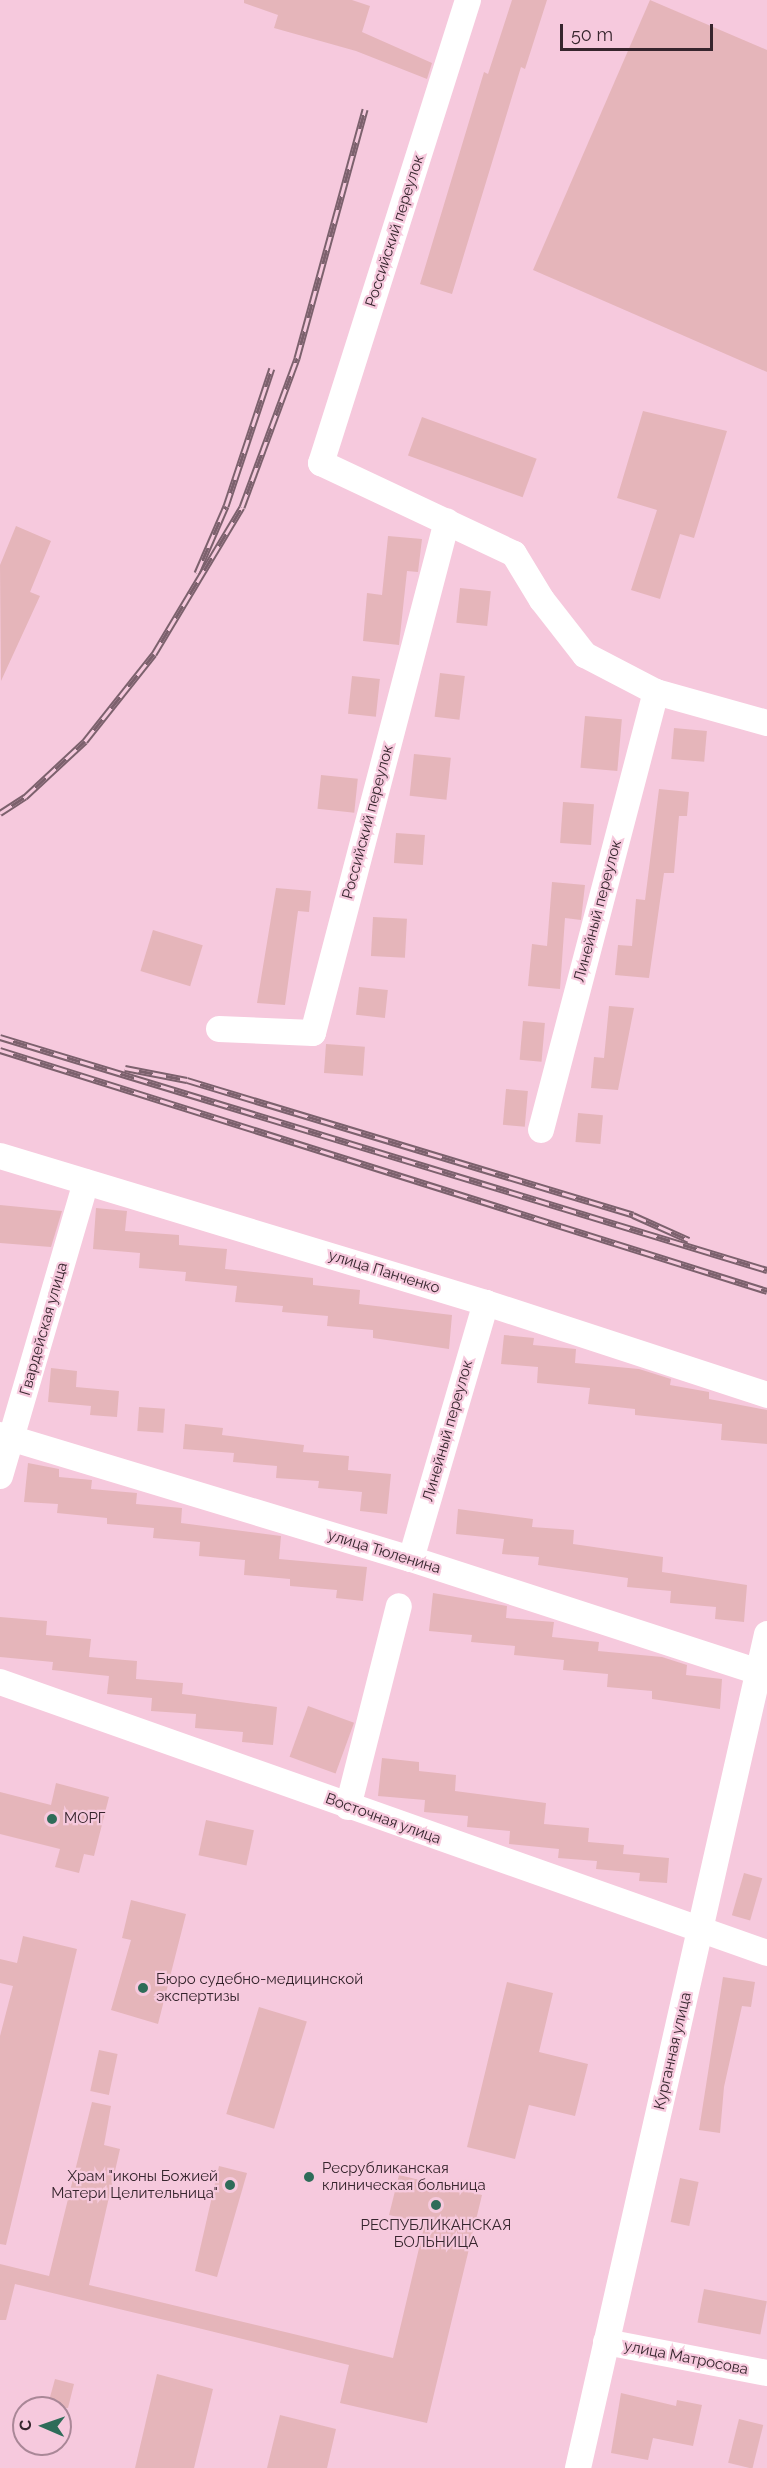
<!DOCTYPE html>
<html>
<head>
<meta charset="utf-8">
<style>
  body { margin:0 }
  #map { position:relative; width:767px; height:2468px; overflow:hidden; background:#f6c9dd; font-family:Raleway,sans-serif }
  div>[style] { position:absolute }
  .building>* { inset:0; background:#e5b5ba; transform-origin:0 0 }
  .minor>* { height:26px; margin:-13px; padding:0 13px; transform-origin:13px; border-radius:13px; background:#fff }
  .rail>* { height:7px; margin-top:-3.5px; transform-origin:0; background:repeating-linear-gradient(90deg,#f6c9dd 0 14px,#7c616d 0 28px); box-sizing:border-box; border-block:2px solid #7c616d }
  .dots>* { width:16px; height:16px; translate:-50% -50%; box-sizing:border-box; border:3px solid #f6c9dd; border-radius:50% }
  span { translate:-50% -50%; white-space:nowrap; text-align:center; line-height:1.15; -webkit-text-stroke:4.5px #f6c9dd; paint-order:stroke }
  .street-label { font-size:15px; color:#36252d }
  .poi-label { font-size:15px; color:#36252d }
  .left { translate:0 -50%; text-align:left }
  .right { translate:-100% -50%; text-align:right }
  .north { position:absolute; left:12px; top:2396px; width:60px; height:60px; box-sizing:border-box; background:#f6c9dd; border:2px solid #a98797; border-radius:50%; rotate:272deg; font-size:16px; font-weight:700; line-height:24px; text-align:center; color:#36252d }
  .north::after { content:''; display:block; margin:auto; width:21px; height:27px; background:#2e6c59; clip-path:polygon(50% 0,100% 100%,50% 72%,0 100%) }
  .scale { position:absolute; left:560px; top:24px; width:153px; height:27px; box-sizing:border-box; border:3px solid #36252d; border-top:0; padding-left:8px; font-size:18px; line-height:21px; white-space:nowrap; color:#36252d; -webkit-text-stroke:4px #f6c9dd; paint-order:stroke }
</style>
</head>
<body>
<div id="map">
  <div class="building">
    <i style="clip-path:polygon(244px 0,352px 0,370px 6px,362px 32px,432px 63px,427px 79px,356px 51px,274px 28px,278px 15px,244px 3px)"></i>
    <i style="clip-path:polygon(512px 0,547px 0,525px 69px,521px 67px,452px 294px,420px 284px,484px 72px,488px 74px)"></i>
    <i style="clip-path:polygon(650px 0,767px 50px,767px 372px,533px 270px)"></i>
    <i style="clip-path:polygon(643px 411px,727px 431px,694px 538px,680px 534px,660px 599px,631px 590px,657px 510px,617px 498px)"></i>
    <i style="left:422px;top:417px;width:122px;height:41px;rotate:20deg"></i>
    <i style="clip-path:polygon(16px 526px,51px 541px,30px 592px,40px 596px,1px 681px,0 565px)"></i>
    <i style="clip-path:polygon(388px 536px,422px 539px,418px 572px,407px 571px,399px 645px,363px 641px,367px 593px,382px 595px)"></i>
    <i style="left:460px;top:588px;width:31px;height:35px;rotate:6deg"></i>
    <i style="left:440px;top:673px;width:25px;height:44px;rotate:7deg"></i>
    <i style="left:352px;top:676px;width:28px;height:38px;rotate:6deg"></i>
    <i style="left:585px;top:716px;width:37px;height:52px;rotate:5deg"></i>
    <i style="left:674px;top:728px;width:33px;height:31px;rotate:5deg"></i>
    <i style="left:414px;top:754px;width:37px;height:42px;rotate:6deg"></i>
    <i style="left:321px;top:775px;width:37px;height:34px;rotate:6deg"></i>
    <i style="clip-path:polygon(659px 789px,689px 792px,687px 816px,679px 816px,674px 873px,664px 873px,649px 978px,615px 975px,618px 945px,632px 946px,636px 899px,645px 900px)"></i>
    <i style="left:563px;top:802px;width:31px;height:41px;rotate:4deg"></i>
    <i style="left:396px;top:833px;width:29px;height:30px;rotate:4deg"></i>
    <i style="clip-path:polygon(552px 882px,585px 885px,581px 920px,565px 918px,560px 989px,528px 986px,532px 944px,547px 946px)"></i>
    <i style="clip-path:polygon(276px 888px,311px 891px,309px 912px,298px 911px,285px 1005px,257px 1003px)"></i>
    <i style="left:373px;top:917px;width:34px;height:39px;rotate:3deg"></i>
    <i style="left:153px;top:930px;width:52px;height:43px;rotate:17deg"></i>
    <i style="left:359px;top:987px;width:29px;height:28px;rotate:6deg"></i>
    <i style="clip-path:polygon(609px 1006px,634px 1008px,618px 1090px,591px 1088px,594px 1057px,604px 1058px)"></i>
    <i style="left:523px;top:1021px;width:22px;height:39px;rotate:5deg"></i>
    <i style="left:326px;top:1044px;width:39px;height:29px;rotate:4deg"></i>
    <i style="left:506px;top:1089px;width:22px;height:36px;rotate:5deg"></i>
    <i style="left:578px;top:1113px;width:25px;height:29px;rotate:5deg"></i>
    <i style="clip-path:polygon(0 1205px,62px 1211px,51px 1247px,0 1243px)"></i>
    <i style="clip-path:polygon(96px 1208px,127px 1211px,125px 1231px,179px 1235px,179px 1245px,227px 1249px,225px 1269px,313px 1278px,313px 1285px,360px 1290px,359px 1304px,452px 1315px,449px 1349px,373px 1338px,373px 1330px,327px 1326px,328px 1316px,282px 1312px,283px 1306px,235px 1302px,237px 1286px,185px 1281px,186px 1272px,139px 1268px,140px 1253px,93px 1249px)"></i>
    <i style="clip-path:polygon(504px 1335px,534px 1338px,533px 1345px,576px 1349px,575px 1363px,639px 1369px,671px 1379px,670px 1385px,709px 1392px,709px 1399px,767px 1410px,767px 1444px,721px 1440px,722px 1424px,635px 1415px,635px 1409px,588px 1404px,590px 1388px,537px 1383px,538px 1367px,501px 1364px)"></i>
    <i style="clip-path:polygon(51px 1368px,77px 1371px,76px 1387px,119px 1391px,117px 1417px,90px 1415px,91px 1406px,48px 1402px)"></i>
    <i style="left:139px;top:1407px;width:26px;height:24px;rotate:4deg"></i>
    <i style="clip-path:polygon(185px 1424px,223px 1428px,222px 1435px,304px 1445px,303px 1452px,349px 1456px,348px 1470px,391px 1474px,387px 1514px,360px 1511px,362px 1492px,318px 1488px,319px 1481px,276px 1478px,277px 1466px,233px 1462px,234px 1453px,183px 1449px)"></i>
    <i style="clip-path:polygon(28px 1463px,59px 1469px,59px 1477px,92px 1480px,91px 1489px,137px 1493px,136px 1504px,182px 1508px,181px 1523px,281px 1536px,279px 1559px,367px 1567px,363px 1601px,336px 1598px,337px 1590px,290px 1586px,290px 1579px,244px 1575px,245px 1560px,199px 1556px,200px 1542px,153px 1538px,154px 1528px,107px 1524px,107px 1518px,57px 1513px,58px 1504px,24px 1502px)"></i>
    <i style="clip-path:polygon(458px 1509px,533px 1519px,532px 1527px,574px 1530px,573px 1544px,663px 1557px,662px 1572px,747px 1585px,744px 1622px,715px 1619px,716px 1607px,670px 1603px,671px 1591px,627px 1587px,628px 1578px,538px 1565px,539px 1557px,502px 1554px,504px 1539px,456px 1534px)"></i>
    <i style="clip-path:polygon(433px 1593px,507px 1606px,506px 1618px,554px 1622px,552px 1637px,599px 1642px,598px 1651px,662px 1657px,687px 1665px,686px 1675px,722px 1679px,720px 1709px,652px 1699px,652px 1691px,607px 1687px,608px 1674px,563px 1670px,564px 1660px,514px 1655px,515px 1646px,471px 1642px,472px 1635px,429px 1631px)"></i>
    <i style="clip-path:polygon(0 1617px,47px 1621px,46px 1635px,91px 1639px,89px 1657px,137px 1661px,136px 1679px,183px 1683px,182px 1694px,277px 1707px,273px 1745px,242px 1742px,243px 1732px,195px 1728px,196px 1714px,151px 1711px,152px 1698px,107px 1694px,109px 1676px,52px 1670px,53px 1662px,0 1657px)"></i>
    <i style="left:308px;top:1706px;width:49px;height:54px;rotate:20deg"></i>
    <i style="clip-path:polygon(382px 1758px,419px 1762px,419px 1771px,456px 1775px,455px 1791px,546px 1803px,544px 1824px,589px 1828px,588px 1842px,624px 1845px,623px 1854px,669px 1858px,667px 1883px,639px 1881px,640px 1873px,596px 1869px,597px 1861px,558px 1858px,559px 1849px,509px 1844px,510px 1831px,467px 1827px,468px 1816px,424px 1812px,425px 1800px,378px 1796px)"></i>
    <i style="clip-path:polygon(56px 1783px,109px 1797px,94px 1856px,84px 1854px,79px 1873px,55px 1867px,60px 1849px,0 1834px,0 1792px,51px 1805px)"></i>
    <i style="left:206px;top:1820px;width:49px;height:36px;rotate:12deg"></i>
    <i style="left:744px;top:1873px;width:19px;height:44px;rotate:16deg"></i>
    <i style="clip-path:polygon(131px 1900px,186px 1914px,158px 2024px,111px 2010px,131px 1940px,122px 1938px)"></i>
    <i style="clip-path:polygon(23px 1936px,77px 1949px,6px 2245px,0 2244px,0 2036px,13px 1986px,0 1983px,0 1959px,17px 1963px)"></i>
    <i style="clip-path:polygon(723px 1977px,755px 1982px,751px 2007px,742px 2006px,724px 2087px,720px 2133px,699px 2130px)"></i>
    <i style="clip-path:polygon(507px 1982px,553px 1993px,539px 2052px,588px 2064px,575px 2116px,529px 2105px,515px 2159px,467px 2147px)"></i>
    <i style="left:259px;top:2007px;width:50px;height:112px;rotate:17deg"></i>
    <i style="left:99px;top:2050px;width:19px;height:42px;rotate:12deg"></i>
    <i style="clip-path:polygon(92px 2102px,111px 2106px,104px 2145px,120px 2149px,89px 2285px,393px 2358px,425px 2223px,389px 2215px,399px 2175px,482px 2195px,427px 2423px,340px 2403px,349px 2365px,194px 2327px,15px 2284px,6px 2320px,0 2320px,0 2264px,49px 2276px)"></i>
    <i style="clip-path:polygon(219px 2166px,247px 2173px,217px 2277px,195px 2271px)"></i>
    <i style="left:680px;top:2178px;width:19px;height:45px;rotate:12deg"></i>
    <i style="left:704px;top:2289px;width:64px;height:34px;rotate:11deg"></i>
    <i style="clip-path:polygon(157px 2374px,213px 2389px,194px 2468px,135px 2468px)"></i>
    <i style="clip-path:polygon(55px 2379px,74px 2384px,68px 2408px,47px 2408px)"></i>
    <i style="clip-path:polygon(621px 2393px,676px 2406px,677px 2400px,702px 2405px,693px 2446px,653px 2438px,648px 2460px,611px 2453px)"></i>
    <i style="clip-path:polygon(280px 2415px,336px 2429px,327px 2468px,267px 2468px)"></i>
    <i style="left:739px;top:2419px;width:25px;height:45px;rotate:14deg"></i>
  </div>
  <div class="minor">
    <i style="left:468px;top:0;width:486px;rotate:107.6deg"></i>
    <i style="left:321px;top:463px;width:213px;rotate:25.2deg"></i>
    <i style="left:514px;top:554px;width:54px;rotate:58.7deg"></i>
    <i style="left:542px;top:600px;width:70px;rotate:52deg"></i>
    <i style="left:585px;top:655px;width:80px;rotate:27.5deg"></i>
    <i style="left:656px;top:692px;width:115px;rotate:15.6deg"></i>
    <i style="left:219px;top:1029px;width:94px;rotate:2.4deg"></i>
    <i style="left:313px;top:1033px;width:529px;rotate:-75.33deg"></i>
    <i style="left:541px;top:1130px;width:453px;rotate:-75.3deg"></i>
    <i style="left:0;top:1156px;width:508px;rotate:16.83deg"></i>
    <i style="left:486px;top:1303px;width:296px;rotate:18.1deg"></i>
    <i style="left:0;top:1435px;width:429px;rotate:16.8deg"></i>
    <i style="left:411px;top:1559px;width:374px;rotate:18deg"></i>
    <i style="left:0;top:1476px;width:306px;rotate:-73.7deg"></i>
    <i style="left:411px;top:1559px;width:267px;rotate:-73.7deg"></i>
    <i style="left:0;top:1682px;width:813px;rotate:19.46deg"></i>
    <i style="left:348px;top:1807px;width:207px;rotate:-75.8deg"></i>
    <i style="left:606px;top:2342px;width:164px;rotate:10.9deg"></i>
    <i style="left:578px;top:2468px;width:855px;rotate:-77.23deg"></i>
  </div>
  <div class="rail">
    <i style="left:197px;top:573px;width:73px;rotate:-66.6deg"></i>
    <i style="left:226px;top:506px;width:145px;rotate:-71.6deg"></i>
    <i style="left:0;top:813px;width:30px;rotate:-33deg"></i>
    <i style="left:25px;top:797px;width:82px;rotate:-43deg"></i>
    <i style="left:85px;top:741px;width:111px;rotate:-51.6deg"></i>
    <i style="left:154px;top:654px;width:171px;rotate:-59.1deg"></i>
    <i style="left:242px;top:507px;width:159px;rotate:-69.7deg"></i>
    <i style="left:297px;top:358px;width:258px;rotate:-74.7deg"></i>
    <i style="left:0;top:1037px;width:802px;rotate:16.9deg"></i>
    <i style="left:0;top:1050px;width:804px;rotate:17.44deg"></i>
    <i style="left:125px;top:1068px;width:63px;rotate:11deg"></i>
    <i style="left:187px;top:1080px;width:466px;rotate:16.8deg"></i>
    <i style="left:633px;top:1215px;width:61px;rotate:24.1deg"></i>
  </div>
  <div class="dots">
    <i style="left:52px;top:1819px;background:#2e6c59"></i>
    <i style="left:143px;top:1988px;background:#2e6c59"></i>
    <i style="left:309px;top:2177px;background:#2e6c59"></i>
    <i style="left:230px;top:2185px;background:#2e6c59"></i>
    <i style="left:436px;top:2205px;background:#2e6c59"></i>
  </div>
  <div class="street-label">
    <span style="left:395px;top:231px;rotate:-72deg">Российский переулок</span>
    <span style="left:368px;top:822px;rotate:-75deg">Российский переулок</span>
    <span style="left:598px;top:911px;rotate:-75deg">Линейный переулок</span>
    <span style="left:384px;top:1272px;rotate:17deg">улица Панченко</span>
    <span style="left:44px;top:1329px;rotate:-74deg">Гвардейская улица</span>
    <span style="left:448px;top:1431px;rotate:-74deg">Линейный переулок</span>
    <span style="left:384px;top:1552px;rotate:17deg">улица Тюленина</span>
    <span style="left:383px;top:1819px;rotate:20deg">Восточная улица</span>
    <span style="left:673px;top:2051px;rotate:-77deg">Курганная улица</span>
    <span style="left:686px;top:2358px;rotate:11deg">улица Матросова</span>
  </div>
  <div class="poi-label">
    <span class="left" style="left:64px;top:1819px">МОРГ</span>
    <span class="left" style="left:156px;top:1988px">Бюро судебно-медицинской<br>экспертизы</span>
    <span class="left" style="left:322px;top:2177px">Ресрубликанская<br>клиническая больница</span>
    <span class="right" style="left:218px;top:2185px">Храм "иконы Божией<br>Матери Целительница"</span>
    <span style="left:436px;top:2234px">РЕСПУБЛИКАНСКАЯ<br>БОЛЬНИЦА</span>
  </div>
  <div class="north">С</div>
  <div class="scale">50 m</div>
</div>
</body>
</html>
